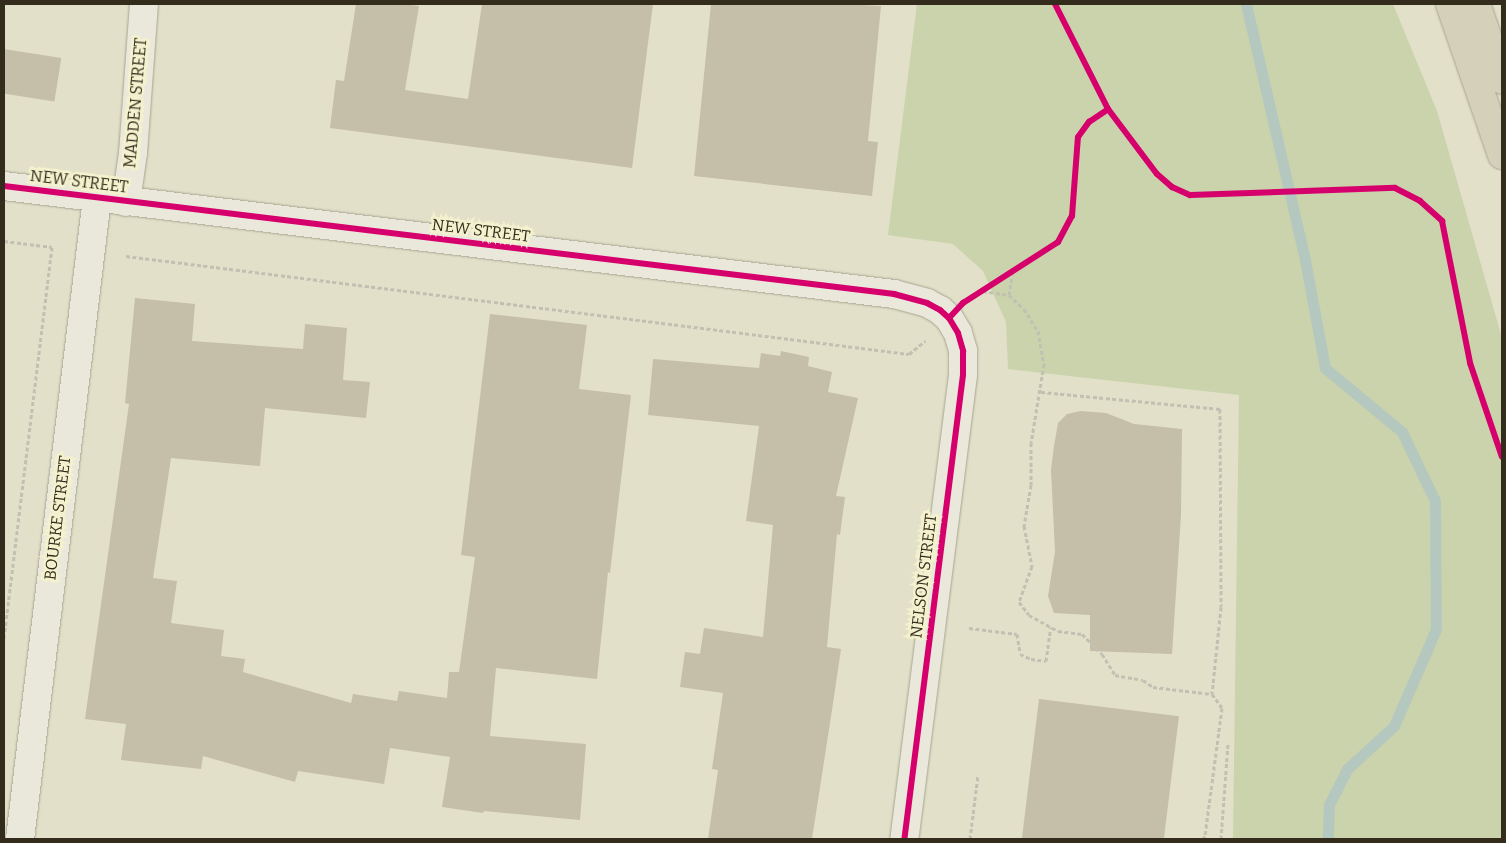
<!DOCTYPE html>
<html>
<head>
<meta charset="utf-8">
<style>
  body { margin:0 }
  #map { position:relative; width:1506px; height:843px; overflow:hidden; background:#e2e0c8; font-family:Bitter,serif }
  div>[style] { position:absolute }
  .green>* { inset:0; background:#cad3ab }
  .stream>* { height:11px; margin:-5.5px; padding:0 5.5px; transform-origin:5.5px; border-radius:5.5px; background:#b5c8c0 }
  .building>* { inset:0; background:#c5bea9; transform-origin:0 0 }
  .path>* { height:3px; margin-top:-1.5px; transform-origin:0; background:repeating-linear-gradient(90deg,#c2c0b2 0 4px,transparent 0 6.5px) }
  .roads { filter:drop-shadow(0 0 1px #a7a492) drop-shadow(0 0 1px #a7a492) }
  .minor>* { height:28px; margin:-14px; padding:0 14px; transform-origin:14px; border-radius:14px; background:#eae8da }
  .highway>* { height:28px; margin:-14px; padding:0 14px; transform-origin:14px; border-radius:14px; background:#d4d0ba }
  .cycleway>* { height:6px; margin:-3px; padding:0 3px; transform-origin:3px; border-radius:3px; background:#d6006c }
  span { translate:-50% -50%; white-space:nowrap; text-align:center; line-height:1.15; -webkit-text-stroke:5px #f4f1ce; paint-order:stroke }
  .street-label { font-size:16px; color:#332c1c }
  .frame { position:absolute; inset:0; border:5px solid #332c1c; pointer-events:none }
</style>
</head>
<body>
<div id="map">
  <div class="green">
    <i style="clip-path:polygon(917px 4px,1393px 4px,1437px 111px,1502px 338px,1502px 839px,1233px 839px,1239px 395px,1008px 369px,1006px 322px,983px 271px,953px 244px,888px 235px)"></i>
  </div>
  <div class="stream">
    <i style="left:1246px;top:4px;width:263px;rotate:77deg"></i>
    <i style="left:1305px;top:260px;width:110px;rotate:79.5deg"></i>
    <i style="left:1325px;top:368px;width:100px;rotate:39.7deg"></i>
    <i style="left:1402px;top:432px;width:76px;rotate:64.4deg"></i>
    <i style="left:1435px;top:501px;width:128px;rotate:89.6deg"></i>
    <i style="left:1436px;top:629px;width:106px;rotate:113.4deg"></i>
    <i style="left:1394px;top:726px;width:64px;rotate:137.5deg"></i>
    <i style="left:1347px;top:769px;width:40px;rotate:116.6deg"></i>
    <i style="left:1329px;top:805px;width:34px;rotate:92deg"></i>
  </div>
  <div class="building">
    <i style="clip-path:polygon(356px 4px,403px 4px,419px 6px,405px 90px,468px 99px,482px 4px,653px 4px,632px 168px,330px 128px,336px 80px,344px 81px)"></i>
    <i style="clip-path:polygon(711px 4px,842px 4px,881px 6px,868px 141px,878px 142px,872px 196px,694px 176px)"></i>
    <i style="left:4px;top:49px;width:58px;height:44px;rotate:9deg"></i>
    <i style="clip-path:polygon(135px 298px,195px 304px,192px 341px,303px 349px,305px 324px,347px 328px,343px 380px,370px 382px,366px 418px,265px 408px,260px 466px,171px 458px,153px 578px,177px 581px,171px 623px,224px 630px,221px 656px,245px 659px,243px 672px,351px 703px,353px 694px,397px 701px,399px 691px,447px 698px,449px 672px,459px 672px,475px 557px,461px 555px,490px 314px,587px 325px,579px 389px,631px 395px,610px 573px,608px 572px,597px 679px,496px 668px,490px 736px,586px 744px,580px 820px,484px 811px,483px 813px,442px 807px,450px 757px,390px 748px,384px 784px,298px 771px,295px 782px,203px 756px,201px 769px,121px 760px,126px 724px,85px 719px,129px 404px,125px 403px)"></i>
    <i style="clip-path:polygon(781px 351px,809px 357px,808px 366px,832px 372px,828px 392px,858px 398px,836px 496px,845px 497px,840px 535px,837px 534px,827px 647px,841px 649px,832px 710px,812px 839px,708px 839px,718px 770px,712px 769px,723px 693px,680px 687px,685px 652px,700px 654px,704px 628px,763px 637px,773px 525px,746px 521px,759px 426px,648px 415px,653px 359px,759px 368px,761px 353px,780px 356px)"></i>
    <i style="clip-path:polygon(1081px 411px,1106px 413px,1134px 424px,1182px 429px,1181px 515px,1172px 654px,1090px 651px,1090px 615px,1054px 613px,1048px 596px,1055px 552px,1051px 470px,1054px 446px,1058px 423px,1067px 414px)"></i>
    <i style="left:1039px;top:699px;width:141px;height:141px;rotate:7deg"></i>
  </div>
  <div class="path">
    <i style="left:4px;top:241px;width:48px;rotate:7.1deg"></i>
    <i style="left:52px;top:247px;width:396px;rotate:97deg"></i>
    <i style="left:126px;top:256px;width:789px;rotate:7.13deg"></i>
    <i style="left:909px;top:354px;width:21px;rotate:-39deg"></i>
    <i style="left:983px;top:291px;width:26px;rotate:9deg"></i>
    <i style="left:1009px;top:295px;width:21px;rotate:43deg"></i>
    <i style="left:1024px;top:309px;width:26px;rotate:58deg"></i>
    <i style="left:1038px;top:331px;width:34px;rotate:80deg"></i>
    <i style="left:1044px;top:364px;width:80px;rotate:99.3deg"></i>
    <i style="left:1031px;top:443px;width:42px;rotate:90deg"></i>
    <i style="left:1031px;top:485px;width:42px;rotate:99.7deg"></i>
    <i style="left:1024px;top:526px;width:41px;rotate:78.7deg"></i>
    <i style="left:1032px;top:566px;width:38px;rotate:110deg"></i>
    <i style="left:1019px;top:602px;width:16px;rotate:52deg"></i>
    <i style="left:1029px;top:615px;width:33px;rotate:29deg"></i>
    <i style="left:1058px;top:631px;width:24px;rotate:7deg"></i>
    <i style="left:1082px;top:634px;width:28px;rotate:45deg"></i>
    <i style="left:1102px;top:654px;width:25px;rotate:58deg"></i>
    <i style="left:1115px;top:675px;width:28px;rotate:10deg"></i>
    <i style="left:1143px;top:680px;width:12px;rotate:35deg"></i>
    <i style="left:1153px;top:687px;width:59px;rotate:6.8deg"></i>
    <i style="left:1212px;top:694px;width:17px;rotate:54deg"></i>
    <i style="left:1222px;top:708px;width:129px;rotate:97.6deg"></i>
    <i style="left:1205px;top:836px;width:4px;rotate:124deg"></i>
    <i style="left:1009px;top:295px;width:24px;rotate:-81deg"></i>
    <i style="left:1041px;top:392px;width:180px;rotate:5.4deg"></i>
    <i style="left:1220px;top:409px;width:198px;rotate:89.7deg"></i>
    <i style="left:1221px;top:607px;width:87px;rotate:95.9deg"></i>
    <i style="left:969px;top:628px;width:48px;rotate:7.1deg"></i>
    <i style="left:1017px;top:634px;width:20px;rotate:81deg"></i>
    <i style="left:1020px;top:654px;width:12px;rotate:24deg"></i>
    <i style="left:1031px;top:659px;width:15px;rotate:8deg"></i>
    <i style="left:1046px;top:661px;width:34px;rotate:-82deg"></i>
    <i style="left:970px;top:839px;width:64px;rotate:-82.9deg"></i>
    <i style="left:1221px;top:839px;width:95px;rotate:-85.8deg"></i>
  </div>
  <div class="roads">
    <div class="minor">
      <i style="left:4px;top:186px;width:897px;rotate:6.92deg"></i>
      <i style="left:894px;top:294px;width:34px;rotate:15deg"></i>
      <i style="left:927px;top:303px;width:15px;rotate:28deg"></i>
      <i style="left:940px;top:310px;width:12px;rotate:42deg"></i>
      <i style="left:949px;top:318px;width:17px;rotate:59deg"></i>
      <i style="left:958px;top:333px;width:19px;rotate:74deg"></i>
      <i style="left:963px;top:351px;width:24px;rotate:90deg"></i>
      <i style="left:963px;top:375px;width:468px;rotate:97.2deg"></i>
      <i style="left:126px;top:202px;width:49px;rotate:-81.9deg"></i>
      <i style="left:133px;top:153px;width:149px;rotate:-85.8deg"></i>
      <i style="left:20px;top:839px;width:646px;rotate:-83.15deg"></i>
    </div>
    <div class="highway">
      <i style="left:1450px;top:4px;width:160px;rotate:71deg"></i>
      <i style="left:1476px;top:4px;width:80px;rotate:71.1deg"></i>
    </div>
  </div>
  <div class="cycleway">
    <i style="left:1055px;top:4px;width:118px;rotate:63.2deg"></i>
    <i style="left:1108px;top:109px;width:81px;rotate:53deg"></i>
    <i style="left:1157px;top:174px;width:20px;rotate:41deg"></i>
    <i style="left:1172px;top:187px;width:20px;rotate:24deg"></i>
    <i style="left:1190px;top:195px;width:205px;rotate:-2deg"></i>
    <i style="left:1395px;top:188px;width:28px;rotate:27deg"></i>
    <i style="left:1420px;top:201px;width:30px;rotate:42deg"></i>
    <i style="left:1442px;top:221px;width:145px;rotate:78.8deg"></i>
    <i style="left:1470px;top:363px;width:99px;rotate:71.2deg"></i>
    <i style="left:4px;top:186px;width:897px;rotate:6.92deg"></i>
    <i style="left:894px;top:294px;width:34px;rotate:15deg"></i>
    <i style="left:927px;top:303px;width:15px;rotate:28deg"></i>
    <i style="left:940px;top:310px;width:12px;rotate:42deg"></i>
    <i style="left:949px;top:318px;width:17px;rotate:59deg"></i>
    <i style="left:958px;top:333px;width:19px;rotate:74deg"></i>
    <i style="left:963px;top:351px;width:24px;rotate:90deg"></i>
    <i style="left:963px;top:375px;width:468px;rotate:97.2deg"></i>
    <i style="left:949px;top:318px;width:21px;rotate:-47deg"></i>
    <i style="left:963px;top:303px;width:113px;rotate:-32.7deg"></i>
    <i style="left:1058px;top:242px;width:30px;rotate:-62deg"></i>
    <i style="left:1072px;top:216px;width:79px;rotate:-85.7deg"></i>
    <i style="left:1078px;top:137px;width:19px;rotate:-54deg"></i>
    <i style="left:1089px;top:122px;width:23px;rotate:-34deg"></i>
  </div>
  <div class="street-label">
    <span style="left:136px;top:103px;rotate:-85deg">MADDEN STREET</span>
    <span style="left:79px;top:182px;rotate:7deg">NEW STREET</span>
    <span style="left:481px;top:231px;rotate:7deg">NEW STREET</span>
    <span style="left:58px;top:518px;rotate:-83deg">BOURKE STREET</span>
    <span style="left:924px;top:576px;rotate:-83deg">NELSON STREET</span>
  </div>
  <div class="frame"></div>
</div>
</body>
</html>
